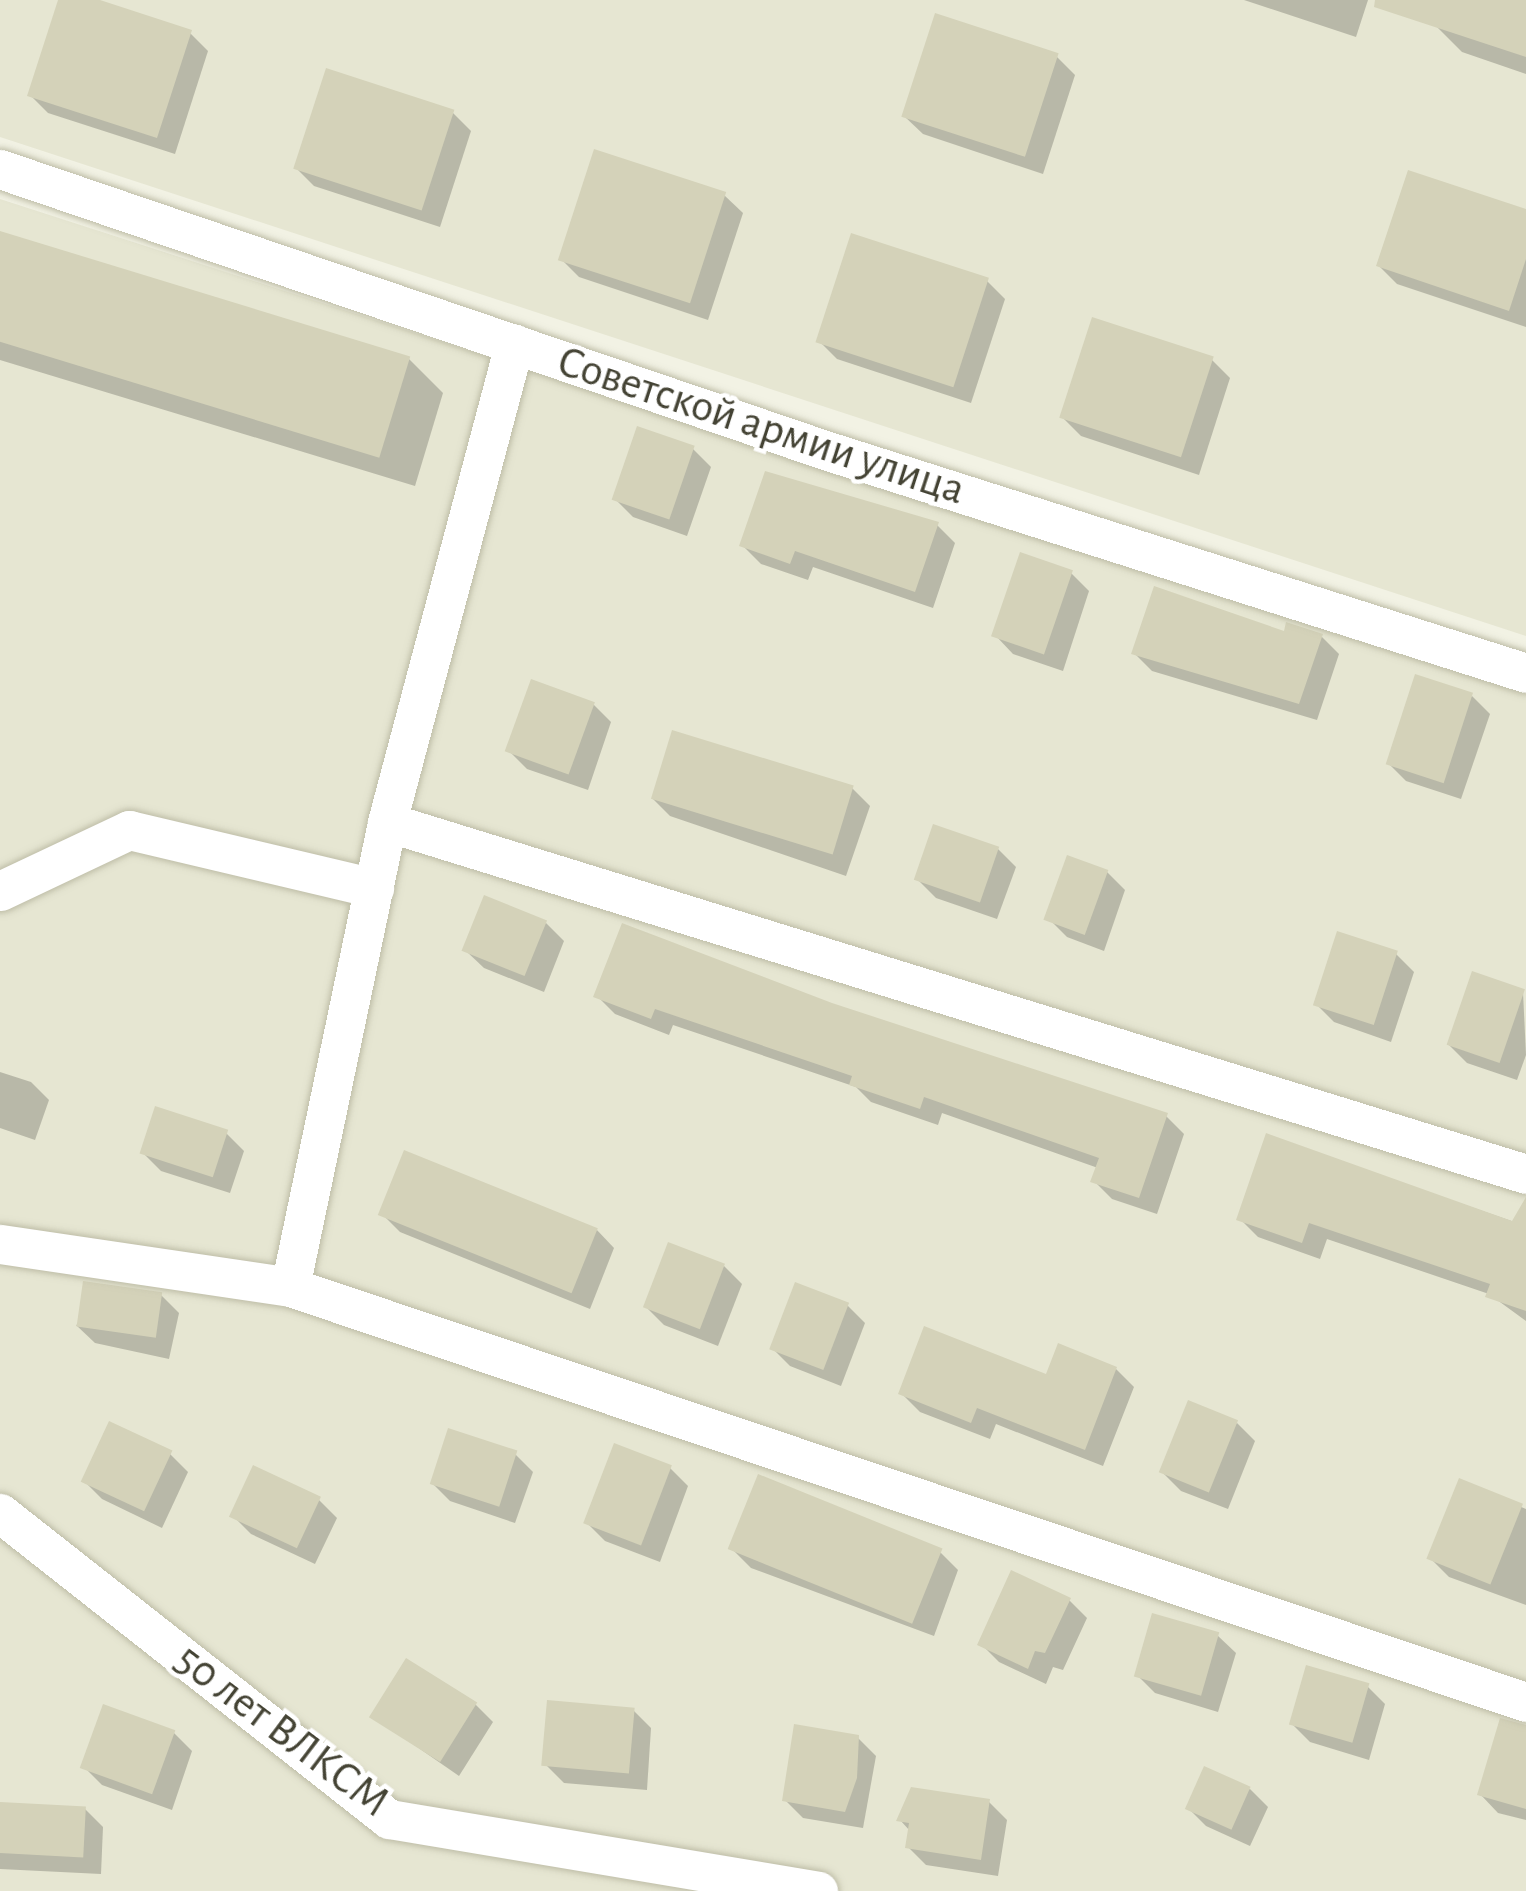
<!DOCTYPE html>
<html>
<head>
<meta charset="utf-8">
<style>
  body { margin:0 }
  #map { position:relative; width:1526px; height:1891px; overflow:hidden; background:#f2f2e4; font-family:"Alegreya Sans",sans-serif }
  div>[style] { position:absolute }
  .residential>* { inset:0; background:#e6e6d2 }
  .shadow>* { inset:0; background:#0003 }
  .building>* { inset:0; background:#d4d2b9; transform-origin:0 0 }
  .roads { filter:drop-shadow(0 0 3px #bebda7) drop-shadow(0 0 3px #bebda7) }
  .minor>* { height:39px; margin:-19.5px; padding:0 19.5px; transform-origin:19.5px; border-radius:19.5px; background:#fff }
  span { translate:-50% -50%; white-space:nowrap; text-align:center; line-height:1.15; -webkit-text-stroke:9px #fff; paint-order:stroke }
  .street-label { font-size:45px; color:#444334 }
</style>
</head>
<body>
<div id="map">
  <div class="residential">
    <i style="clip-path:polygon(0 0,1526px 0,1526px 636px,0 137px)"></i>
    <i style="clip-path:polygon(0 199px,1526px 692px,1526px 1891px,0 1891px)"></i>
  </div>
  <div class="shadow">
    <i style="clip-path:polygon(61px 0,90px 0,190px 33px,208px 51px,175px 154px,48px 113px,30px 95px)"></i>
    <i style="clip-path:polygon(1244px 0,1368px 0,1356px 37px)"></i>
    <i style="clip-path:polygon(1443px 0,1526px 0,1526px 74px,1462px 52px,1435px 25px)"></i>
    <i style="clip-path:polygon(1057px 57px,1075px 75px,1043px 174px,923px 134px,904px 116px)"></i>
    <i style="clip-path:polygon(453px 113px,471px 131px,440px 227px,314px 186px,296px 168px)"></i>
    <i style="clip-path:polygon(724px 195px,743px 213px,708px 320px,579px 277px,561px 259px)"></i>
    <i style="clip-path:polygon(1526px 212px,1526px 327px,1397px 284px,1379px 266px)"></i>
    <i style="clip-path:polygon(0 234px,408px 358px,443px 393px,415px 486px,0 360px)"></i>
    <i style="clip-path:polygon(987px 281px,1005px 299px,971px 403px,837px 359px,819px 341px)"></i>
    <i style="clip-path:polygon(1212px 360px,1230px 378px,1199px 475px,1081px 436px,1063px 418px)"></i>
    <i style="clip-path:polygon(693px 449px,711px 467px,687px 536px,633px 517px,615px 499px)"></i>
    <i style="clip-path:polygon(937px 525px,955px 543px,933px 608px,813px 567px,808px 580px,761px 564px,743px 546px)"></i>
    <i style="clip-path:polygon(1071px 573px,1089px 591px,1063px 671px,1013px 654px,995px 635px)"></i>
    <i style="clip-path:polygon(1321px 636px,1339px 654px,1317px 720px,1152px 671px,1134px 653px)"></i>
    <i style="clip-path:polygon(1472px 696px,1490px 714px,1461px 799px,1406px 781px,1388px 763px)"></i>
    <i style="clip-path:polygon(593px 704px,611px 722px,588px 790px,527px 769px,509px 751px)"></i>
    <i style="clip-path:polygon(852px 788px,870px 806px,846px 876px,670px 816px,652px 798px)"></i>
    <i style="clip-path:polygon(998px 849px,1016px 867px,997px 919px,936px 898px,918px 880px)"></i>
    <i style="clip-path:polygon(1107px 872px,1125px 890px,1104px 951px,1067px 937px,1049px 919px)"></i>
    <i style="clip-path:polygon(546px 923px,564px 941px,544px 992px,484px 968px,465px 950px)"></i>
    <i style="clip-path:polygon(1396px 954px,1414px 972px,1391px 1042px,1334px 1022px,1316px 1004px)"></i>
    <i style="clip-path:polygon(1523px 992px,1526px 1055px,1517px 1080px,1467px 1063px,1449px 1045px)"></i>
    <i style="clip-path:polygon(597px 996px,831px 1006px,1166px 1116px,1184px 1134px,1157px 1214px,1112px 1199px,1094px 1181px,1098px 1168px,942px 1113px,938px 1125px,871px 1102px,856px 1087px,673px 1025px,669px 1035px,615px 1014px)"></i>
    <i style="clip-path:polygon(0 1072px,31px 1082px,49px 1100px,35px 1140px,0 1128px)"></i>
    <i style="clip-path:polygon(226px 1133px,244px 1151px,230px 1193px,161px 1171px,143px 1153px)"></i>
    <i style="clip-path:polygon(1268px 1137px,1526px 1226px,1526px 1321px,1489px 1294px,1327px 1239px,1320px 1259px,1258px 1237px,1240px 1219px)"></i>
    <i style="clip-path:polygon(382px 1214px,596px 1229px,614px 1248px,590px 1309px,400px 1232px)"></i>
    <i style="clip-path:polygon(724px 1266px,742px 1284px,718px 1346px,664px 1325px,646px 1307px)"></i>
    <i style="clip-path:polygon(161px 1295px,179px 1313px,169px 1359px,95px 1343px,76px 1325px)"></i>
    <i style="clip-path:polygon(847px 1305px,865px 1323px,841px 1386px,790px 1366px,772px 1348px)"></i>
    <i style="clip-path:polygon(1116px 1369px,1134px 1387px,1103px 1466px,996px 1424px,990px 1439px,920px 1412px,902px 1394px)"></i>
    <i style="clip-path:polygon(1237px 1423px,1255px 1441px,1228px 1509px,1181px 1491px,1163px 1473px)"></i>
    <i style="clip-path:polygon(170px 1454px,188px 1472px,162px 1528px,102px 1499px,84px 1481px)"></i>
    <i style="clip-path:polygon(515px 1454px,533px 1472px,515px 1523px,450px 1501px,432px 1483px)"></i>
    <i style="clip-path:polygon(670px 1468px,688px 1486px,660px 1562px,605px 1541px,587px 1523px)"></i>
    <i style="clip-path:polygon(1461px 1482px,1526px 1509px,1526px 1605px,1449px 1577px,1431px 1559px)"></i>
    <i style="clip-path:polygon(319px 1500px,337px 1518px,315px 1564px,251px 1534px,233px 1516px)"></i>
    <i style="clip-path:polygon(733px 1550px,940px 1552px,958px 1570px,934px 1636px,751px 1568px)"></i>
    <i style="clip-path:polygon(1069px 1600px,1087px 1618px,1063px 1670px,1053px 1667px,1046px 1684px,999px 1662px,981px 1644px)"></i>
    <i style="clip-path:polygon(1217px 1635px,1236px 1653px,1218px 1712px,1155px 1693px,1137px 1675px)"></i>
    <i style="clip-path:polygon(1367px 1686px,1385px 1704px,1369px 1760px,1310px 1742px,1292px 1724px)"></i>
    <i style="clip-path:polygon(475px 1704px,493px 1722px,459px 1776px,374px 1717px)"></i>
    <i style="clip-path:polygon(633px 1710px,651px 1728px,647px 1790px,564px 1783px,546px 1765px)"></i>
    <i style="clip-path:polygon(174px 1733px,192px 1751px,172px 1810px,102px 1785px,84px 1767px)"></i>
    <i style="clip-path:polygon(1526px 1737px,1526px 1820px,1498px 1813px,1480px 1794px)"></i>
    <i style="clip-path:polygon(858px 1738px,876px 1756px,863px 1828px,803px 1818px,785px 1800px)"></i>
    <i style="clip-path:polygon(1250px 1789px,1268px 1807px,1250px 1846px,1206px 1826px,1188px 1808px)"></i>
    <i style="clip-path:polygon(989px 1802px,1007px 1820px,998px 1876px,926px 1865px,908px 1847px,910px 1831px,900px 1820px)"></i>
    <i style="clip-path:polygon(0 1805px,85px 1809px,103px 1827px,101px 1874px,0 1869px)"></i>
  </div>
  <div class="building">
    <i style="clip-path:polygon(58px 0,100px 0,192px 30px,157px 138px,27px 96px)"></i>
    <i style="clip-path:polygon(1375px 0,1526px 0,1526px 57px,1374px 7px)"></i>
    <i style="left:935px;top:13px;width:130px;height:109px;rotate:18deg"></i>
    <i style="left:326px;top:68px;width:135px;height:106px;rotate:18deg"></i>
    <i style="left:594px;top:149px;width:139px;height:117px;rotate:18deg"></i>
    <i style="clip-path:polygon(1408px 170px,1526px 209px,1526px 259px,1509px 311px,1376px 266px)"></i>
    <i style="left:0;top:231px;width:429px;height:106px;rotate:17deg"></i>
    <i style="left:851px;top:233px;width:145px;height:115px;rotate:18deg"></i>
    <i style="left:1092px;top:317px;width:128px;height:106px;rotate:18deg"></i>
    <i style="left:637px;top:426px;width:61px;height:78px;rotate:19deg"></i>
    <i style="clip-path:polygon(765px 471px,939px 522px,915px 592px,795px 551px,790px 564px,739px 546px)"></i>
    <i style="left:1020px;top:552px;width:56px;height:89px;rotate:19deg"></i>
    <i style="clip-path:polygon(1154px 586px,1284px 631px,1286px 622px,1323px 634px,1299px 704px,1131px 654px)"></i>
    <i style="left:1415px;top:674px;width:61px;height:95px;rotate:18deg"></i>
    <i style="left:531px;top:679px;width:68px;height:77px;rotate:20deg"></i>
    <i style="left:672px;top:730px;width:190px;height:72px;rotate:17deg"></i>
    <i style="left:933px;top:824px;width:70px;height:59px;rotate:19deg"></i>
    <i style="left:1067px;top:855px;width:44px;height:69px;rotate:20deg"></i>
    <i style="left:484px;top:895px;width:68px;height:60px;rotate:22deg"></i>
    <i style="clip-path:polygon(622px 923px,832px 1003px,1168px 1113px,1139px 1198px,1090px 1182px,1099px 1158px,924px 1097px,920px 1109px,849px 1085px,852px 1076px,655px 1009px,651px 1019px,593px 997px)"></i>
    <i style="left:1337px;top:931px;width:64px;height:78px;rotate:18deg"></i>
    <i style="left:1472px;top:971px;width:56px;height:78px;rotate:19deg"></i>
    <i style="left:155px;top:1106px;width:77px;height:50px;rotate:18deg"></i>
    <i style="clip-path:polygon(1266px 1133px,1512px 1221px,1526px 1197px,1526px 1311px,1485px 1297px,1490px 1284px,1309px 1223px,1302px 1243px,1236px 1220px)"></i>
    <i style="left:404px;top:1150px;width:209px;height:70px;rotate:22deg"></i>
    <i style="left:668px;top:1242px;width:61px;height:70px;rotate:21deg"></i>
    <i style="left:83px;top:1281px;width:80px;height:46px;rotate:8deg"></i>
    <i style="left:795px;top:1282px;width:58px;height:72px;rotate:21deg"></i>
    <i style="clip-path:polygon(924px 1326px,1046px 1374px,1058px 1343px,1117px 1367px,1085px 1450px,977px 1408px,971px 1423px,898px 1394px)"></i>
    <i style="left:1188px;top:1400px;width:54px;height:78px;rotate:22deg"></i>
    <i style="left:109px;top:1421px;width:70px;height:67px;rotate:25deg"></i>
    <i style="left:448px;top:1428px;width:73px;height:59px;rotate:18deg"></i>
    <i style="left:614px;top:1443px;width:62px;height:86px;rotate:21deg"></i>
    <i style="left:253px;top:1465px;width:75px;height:57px;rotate:25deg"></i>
    <i style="left:758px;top:1474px;width:199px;height:81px;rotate:22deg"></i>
    <i style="left:1459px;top:1478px;width:69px;height:87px;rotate:22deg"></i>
    <i style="clip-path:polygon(1011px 1570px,1071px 1598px,1045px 1653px,1035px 1651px,1028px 1669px,977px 1645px)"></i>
    <i style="left:1152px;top:1613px;width:70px;height:66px;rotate:16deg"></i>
    <i style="left:406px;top:1658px;width:84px;height:70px;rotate:32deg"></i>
    <i style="left:1306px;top:1665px;width:66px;height:62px;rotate:16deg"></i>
    <i style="left:547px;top:1700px;width:88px;height:66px;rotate:5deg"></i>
    <i style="left:103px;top:1704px;width:77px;height:68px;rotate:20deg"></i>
    <i style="clip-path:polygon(1500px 1718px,1526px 1725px,1526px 1809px,1477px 1795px)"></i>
    <i style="clip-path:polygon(794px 1724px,859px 1735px,857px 1778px,845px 1812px,782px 1801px)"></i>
    <i style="left:1204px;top:1766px;width:51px;height:47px;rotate:24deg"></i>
    <i style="clip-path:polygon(911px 1787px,990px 1799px,981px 1860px,905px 1848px,909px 1823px,896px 1821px)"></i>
    <i style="left:0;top:1802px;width:86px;height:51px;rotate:3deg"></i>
  </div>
  <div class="roads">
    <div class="minor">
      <i style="left:0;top:169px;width:875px;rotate:18.81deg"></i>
      <i style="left:828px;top:451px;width:732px;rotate:17.64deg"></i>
      <i style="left:387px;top:822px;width:1192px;rotate:17.17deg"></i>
      <i style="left:0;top:891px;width:143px;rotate:-25.3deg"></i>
      <i style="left:129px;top:830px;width:252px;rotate:13.3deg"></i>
      <i style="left:0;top:1244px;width:293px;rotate:8.4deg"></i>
      <i style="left:290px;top:1287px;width:1304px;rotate:18.56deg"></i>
      <i style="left:290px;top:1287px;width:475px;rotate:-78.2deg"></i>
      <i style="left:387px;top:822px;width:495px;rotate:-75.1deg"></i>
      <i style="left:0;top:1513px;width:495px;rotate:38.2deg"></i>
      <i style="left:389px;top:1819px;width:435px;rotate:9.5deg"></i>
    </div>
  </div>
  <div class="street-label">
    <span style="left:761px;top:426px;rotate:18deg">Советской армии улица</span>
    <span style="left:282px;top:1731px;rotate:37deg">50 лет ВЛКСМ</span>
  </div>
</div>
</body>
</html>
